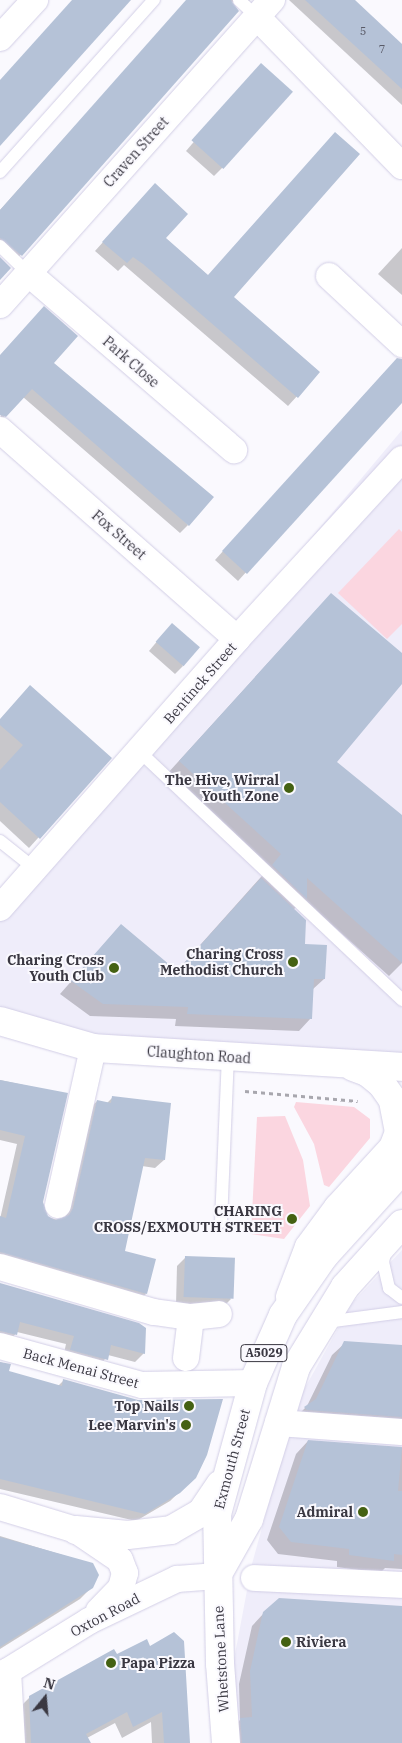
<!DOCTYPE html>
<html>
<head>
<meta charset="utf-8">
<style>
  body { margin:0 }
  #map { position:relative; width:402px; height:1743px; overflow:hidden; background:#faf9fe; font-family:"IBM Plex Serif",serif }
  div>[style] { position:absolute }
  .built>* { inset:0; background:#efedfa }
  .green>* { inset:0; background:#fbd6e0 }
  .shadow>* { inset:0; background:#0003 }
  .building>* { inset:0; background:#b5c2d7; transform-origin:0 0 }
  .path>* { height:3px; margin-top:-1.5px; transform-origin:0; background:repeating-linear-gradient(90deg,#a8a7ae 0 4px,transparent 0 8px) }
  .roads { filter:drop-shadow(0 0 1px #d2cee6) drop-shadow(0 0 1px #d2cee6) }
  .lane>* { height:12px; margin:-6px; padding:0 6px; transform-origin:6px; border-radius:6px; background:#fff }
  .street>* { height:26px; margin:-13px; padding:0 13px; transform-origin:13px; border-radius:13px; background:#fff }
  .secondary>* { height:28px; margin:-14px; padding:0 14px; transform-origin:14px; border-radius:14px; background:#fff }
  .primary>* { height:28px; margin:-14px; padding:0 14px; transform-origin:14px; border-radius:14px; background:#fff }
  .dots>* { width:14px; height:14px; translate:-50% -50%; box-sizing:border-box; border:2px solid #faf9fe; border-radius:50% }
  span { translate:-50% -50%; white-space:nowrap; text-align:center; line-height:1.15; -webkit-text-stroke:4px #faf9fe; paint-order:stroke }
  .number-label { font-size:11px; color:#595a67 }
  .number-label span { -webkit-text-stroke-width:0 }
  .shield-label span { padding:1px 4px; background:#faf9fe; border:1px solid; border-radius:4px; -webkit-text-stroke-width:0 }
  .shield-label { font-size:12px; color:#3a3842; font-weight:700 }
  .street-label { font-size:14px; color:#3a3842 }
  .poi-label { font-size:14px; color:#3a3842; font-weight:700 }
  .right { translate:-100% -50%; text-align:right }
  .left { translate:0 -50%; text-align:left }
  .north { position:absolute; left:20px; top:1673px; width:50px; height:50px; -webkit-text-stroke:4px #faf9fe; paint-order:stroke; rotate:17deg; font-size:14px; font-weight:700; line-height:20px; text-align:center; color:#3a3842 }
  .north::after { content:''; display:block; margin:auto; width:18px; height:22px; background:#3a3842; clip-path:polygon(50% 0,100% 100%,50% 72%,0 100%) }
</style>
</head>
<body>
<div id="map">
  <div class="built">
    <i style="clip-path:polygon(402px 430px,402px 1067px,184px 1053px,0 1021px,0 908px)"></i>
    <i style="clip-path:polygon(402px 1250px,402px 1743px,239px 1743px,232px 1670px,252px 1564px,296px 1404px,352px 1303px)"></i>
  </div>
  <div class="green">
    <i style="clip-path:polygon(399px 529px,402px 532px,402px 624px,387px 639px,338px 593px)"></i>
    <i style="clip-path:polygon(296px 1102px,354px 1107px,370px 1119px,370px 1138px,329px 1187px,324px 1185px,314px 1144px,294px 1107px)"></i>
    <i style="clip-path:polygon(285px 1116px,303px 1160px,310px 1206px,284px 1239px,251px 1234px,257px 1117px)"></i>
  </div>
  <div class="shadow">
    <i style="clip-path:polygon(188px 0,250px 0,242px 8px,231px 1px,13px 264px,0 252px,0 210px)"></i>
    <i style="clip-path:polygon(289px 0,353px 0,402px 45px,402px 105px)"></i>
    <i style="clip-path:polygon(253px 73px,222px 168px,214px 176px,186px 151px)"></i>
    <i style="clip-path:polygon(147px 193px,165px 238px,319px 372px,288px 406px,124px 265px,118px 271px,95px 251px)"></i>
    <i style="clip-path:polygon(402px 248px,402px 295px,378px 274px)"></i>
    <i style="clip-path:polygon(0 356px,52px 363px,188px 525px,180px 533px,23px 397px,1px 420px)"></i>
    <i style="clip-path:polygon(384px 373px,402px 374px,402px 401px,238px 581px,215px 560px)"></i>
    <i style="clip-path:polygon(318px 608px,402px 655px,402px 682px,335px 762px,402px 817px,402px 963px,389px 976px,304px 900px,293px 910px,304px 945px,324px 979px,312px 990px,311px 1018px,299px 1031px,175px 1026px,176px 1019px,90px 1016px,60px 994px,121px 925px,176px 972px,269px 868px,167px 774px)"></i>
    <i style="clip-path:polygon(164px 633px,183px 666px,175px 674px,149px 651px)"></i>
    <i style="clip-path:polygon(0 719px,110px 758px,29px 848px,0 821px)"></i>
    <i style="clip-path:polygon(0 1080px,66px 1094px,42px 1202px,47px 1217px,62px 1221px,65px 1218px,89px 1110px,97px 1101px,106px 1104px,112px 1098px,164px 1160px,155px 1168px,142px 1166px,124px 1252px,146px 1294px,137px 1302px,0 1262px,0 1219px,17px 1144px,0 1140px)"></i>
    <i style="clip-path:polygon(186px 1257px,231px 1299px,223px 1307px,176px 1305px,177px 1266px)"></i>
    <i style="clip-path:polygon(0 1284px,144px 1353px,135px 1362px,108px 1355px,98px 1368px,63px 1358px,66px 1344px,17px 1332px,8px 1343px,0 1341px)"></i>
    <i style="clip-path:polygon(345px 1343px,402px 1347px,402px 1437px,293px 1420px,307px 1406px,332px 1355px)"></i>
    <i style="clip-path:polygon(0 1362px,9px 1365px,8px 1372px,58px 1386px,64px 1380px,195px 1477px,170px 1501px,136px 1521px,0 1489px)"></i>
    <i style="clip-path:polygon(308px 1441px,402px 1448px,402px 1569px,385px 1568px,380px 1573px,337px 1567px,337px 1561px,278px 1554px,267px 1540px,296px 1454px)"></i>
    <i style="clip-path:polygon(0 1536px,92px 1564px,92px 1587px,80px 1599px,0 1649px)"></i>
    <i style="clip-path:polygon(402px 1607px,402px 1743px,230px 1743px,229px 1731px,240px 1720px,239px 1684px,252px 1626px,264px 1613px)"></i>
    <i style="clip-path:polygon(114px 1651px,187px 1743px,152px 1743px,151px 1722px,122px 1738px,115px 1723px,87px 1738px,88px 1743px,20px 1743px,19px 1708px,30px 1697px)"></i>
  </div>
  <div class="building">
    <i style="clip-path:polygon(72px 0,131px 0,0 146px,0 80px)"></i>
    <i style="clip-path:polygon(186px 0,231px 0,239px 11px,22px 256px,0 238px,0 210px)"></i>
    <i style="clip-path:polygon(305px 0,355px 0,402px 44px,402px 89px)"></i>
    <i style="left:261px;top:63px;width:43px;height:104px;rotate:42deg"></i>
    <i style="clip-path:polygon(335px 132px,360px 154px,234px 297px,320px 372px,298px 398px,143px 264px,133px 257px,127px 263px,102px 242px,155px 183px,188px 214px,166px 238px,208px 275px)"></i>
    <i style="clip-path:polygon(0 257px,11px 268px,0 280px)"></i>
    <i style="clip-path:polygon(44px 306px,78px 336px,54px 363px,214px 497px,189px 526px,32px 389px,6px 417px,0 415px,0 355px)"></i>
    <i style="clip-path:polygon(397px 358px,402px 359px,402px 403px,247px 574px,222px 551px)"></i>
    <i style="clip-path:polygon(331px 593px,402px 653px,402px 684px,337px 762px,402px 815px,402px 963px,307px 878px,307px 899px,272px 865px,281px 854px,179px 761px)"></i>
    <i style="left:172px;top:623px;width:37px;height:25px;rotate:41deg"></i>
    <i style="clip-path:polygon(30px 685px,112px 758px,40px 839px,0 802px,0 770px,23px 745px,0 725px,0 719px)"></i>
    <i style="clip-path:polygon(261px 878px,306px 920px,305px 944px,327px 945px,325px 979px,314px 979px,312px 1019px,187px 1014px,188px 1007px,103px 1004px,71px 981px,121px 924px,177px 971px)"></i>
    <i style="clip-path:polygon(0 1080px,68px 1093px,43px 1202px,48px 1216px,55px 1220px,69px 1215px,73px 1208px,97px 1100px,111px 1103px,112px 1096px,171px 1103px,165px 1160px,145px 1158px,125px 1251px,156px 1259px,147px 1294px,0 1252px,0 1216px,6px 1218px,25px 1136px,0 1130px)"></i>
    <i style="left:185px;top:1256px;width:50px;height:41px;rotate:2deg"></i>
    <i style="clip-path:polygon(0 1283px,139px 1323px,146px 1328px,145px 1354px,111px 1345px,108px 1360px,70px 1350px,74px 1336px,20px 1322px,17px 1335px,0 1331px)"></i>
    <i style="clip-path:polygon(344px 1341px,402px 1345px,402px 1417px,307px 1410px,304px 1407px,316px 1399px)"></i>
    <i style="clip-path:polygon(0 1362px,11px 1364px,9px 1371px,62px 1386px,63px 1379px,138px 1400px,223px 1399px,207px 1455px,196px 1478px,180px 1493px,145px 1514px,0 1479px)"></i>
    <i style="clip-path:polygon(308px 1440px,402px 1447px,398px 1491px,402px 1491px,402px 1555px,394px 1554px,394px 1561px,349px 1555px,349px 1549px,291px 1542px,279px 1527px)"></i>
    <i style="clip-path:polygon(0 1537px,93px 1563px,99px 1575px,93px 1588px,0 1647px)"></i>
    <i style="clip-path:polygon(279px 1598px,402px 1606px,402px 1743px,242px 1743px,240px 1718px,252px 1717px,250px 1671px,263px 1612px)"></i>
    <i style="clip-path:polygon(174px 1632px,184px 1641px,190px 1743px,164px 1743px,162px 1712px,133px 1727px,127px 1712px,86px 1734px,91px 1743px,31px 1743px,29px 1696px,114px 1649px,117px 1654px,147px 1639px,150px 1646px)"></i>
  </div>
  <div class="path">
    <i style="left:245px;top:1091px;width:113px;rotate:5.1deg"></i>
  </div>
  <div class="roads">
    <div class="lane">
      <i style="left:239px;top:0;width:25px;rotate:43deg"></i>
      <i style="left:0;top:172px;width:231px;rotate:-48.2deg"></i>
      <i style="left:0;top:246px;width:39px;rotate:44deg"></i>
      <i style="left:140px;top:752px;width:361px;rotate:43.4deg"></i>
      <i style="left:0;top:841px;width:43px;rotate:38.5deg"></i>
      <i style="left:221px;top:1222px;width:166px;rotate:-87.6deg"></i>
      <i style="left:386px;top:1249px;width:13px;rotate:103deg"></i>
      <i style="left:383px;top:1262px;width:27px;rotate:77deg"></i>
      <i style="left:389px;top:1288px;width:16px;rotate:38deg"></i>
      <i style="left:326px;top:1322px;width:77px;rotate:-7.5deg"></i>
    </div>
    <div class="street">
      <i style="left:257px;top:17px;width:208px;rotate:45.8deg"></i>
      <i style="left:0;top:38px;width:52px;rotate:-47.4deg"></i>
      <i style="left:28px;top:273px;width:272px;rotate:40.7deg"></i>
      <i style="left:329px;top:276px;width:100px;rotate:43deg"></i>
      <i style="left:0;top:305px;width:409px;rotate:-48.3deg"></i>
      <i style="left:0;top:430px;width:316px;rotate:41.4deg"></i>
      <i style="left:0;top:908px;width:359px;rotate:-48.6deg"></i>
      <i style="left:237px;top:639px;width:244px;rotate:-47.5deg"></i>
      <i style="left:58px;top:1205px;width:161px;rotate:-77.4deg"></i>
      <i style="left:0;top:1267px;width:160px;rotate:16.3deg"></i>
      <i style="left:154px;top:1312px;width:37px;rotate:8deg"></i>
      <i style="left:191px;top:1317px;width:28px;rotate:-6deg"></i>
      <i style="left:0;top:1346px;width:147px;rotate:15.4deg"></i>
      <i style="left:142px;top:1385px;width:111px;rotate:-1deg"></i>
      <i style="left:186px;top:1358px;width:41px;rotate:-83deg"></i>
      <i style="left:278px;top:1423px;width:124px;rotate:4.2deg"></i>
      <i style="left:0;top:1507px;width:79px;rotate:16.8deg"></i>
      <i style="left:76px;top:1530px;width:53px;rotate:34.3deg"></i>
      <i style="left:120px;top:1560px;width:14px;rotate:69deg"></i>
      <i style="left:125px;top:1573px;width:16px;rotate:105deg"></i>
      <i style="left:121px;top:1588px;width:32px;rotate:134deg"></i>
      <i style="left:254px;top:1578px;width:148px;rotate:2.7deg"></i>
      <i style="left:8px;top:1671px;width:72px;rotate:86.8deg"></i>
      <i style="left:0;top:1676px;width:105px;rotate:-31.7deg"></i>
      <i style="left:89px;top:1621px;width:98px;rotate:-25.5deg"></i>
      <i style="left:177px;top:1579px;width:40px;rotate:-4.3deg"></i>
    </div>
    <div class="secondary">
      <i style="left:0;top:1021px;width:97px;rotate:16.2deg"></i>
      <i style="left:93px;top:1048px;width:310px;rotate:3.5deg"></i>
      <i style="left:290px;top:1297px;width:53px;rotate:-69.2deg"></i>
      <i style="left:309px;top:1247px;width:49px;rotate:-53.4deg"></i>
      <i style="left:338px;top:1208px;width:81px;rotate:-47.5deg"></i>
      <i style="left:393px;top:1148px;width:17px;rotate:-69deg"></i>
      <i style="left:399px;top:1132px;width:33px;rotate:-101deg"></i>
      <i style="left:393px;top:1100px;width:19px;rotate:-125deg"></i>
      <i style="left:382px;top:1084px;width:19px;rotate:-141deg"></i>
      <i style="left:367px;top:1072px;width:15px;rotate:-160deg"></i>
    </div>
    <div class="primary">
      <i style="left:76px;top:1530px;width:52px;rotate:5.5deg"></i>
      <i style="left:128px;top:1535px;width:43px;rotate:-6.6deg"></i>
      <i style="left:171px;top:1530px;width:34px;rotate:-30deg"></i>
      <i style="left:201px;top:1513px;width:34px;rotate:-56deg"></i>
      <i style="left:218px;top:1574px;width:63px;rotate:-60.6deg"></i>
      <i style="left:249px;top:1519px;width:159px;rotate:-72.8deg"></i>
      <i style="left:296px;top:1367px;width:94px;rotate:-58.5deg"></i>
      <i style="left:345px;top:1287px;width:85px;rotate:-47.9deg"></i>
      <i style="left:226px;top:1743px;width:79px;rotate:-94.3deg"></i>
      <i style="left:220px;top:1664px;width:150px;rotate:-91.1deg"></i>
      <i style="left:217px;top:1514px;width:136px;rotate:-74.6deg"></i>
      <i style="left:253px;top:1383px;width:74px;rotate:-66.2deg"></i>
      <i style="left:283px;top:1315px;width:72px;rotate:-55.2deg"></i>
      <i style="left:324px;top:1256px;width:116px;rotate:-47.8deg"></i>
    </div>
  </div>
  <div class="dots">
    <i style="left:289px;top:788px;background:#446112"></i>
    <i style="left:293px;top:962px;background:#446112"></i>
    <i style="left:114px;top:968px;background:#446112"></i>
    <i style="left:292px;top:1219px;background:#446112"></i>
    <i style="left:189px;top:1406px;background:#446112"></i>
    <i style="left:186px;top:1425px;background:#446112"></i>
    <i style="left:363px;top:1512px;background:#446112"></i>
    <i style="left:286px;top:1642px;background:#446112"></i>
    <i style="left:111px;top:1663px;background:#446112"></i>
  </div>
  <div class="number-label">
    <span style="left:363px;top:31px">5</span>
    <span style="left:382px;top:49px">7</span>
  </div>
  <div class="shield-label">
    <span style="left:264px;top:1353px">A5029</span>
  </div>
  <div class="street-label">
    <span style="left:136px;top:152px;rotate:-48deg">Craven Street</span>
    <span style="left:131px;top:362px;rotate:41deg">Park Close</span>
    <span style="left:119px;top:535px;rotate:41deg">Fox Street</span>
    <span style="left:200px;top:683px;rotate:-49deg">Bentinck Street</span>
    <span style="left:199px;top:1055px;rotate:4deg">Claughton Road</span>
    <span style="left:81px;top:1368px;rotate:15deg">Back Menai Street</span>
    <span style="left:232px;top:1459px;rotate:-75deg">Exmouth Street</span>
    <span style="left:105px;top:1615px;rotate:-28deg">Oxton Road</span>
    <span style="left:221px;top:1659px;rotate:-93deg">Whetstone Lane</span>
  </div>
  <div class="poi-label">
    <span class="right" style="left:279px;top:788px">The Hive, Wirral<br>Youth Zone</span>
    <span class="right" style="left:283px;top:962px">Charing Cross<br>Methodist Church</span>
    <span class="right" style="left:104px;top:968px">Charing Cross<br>Youth Club</span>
    <span class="right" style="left:282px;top:1219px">CHARING<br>CROSS/EXMOUTH STREET</span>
    <span class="right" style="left:179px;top:1406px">Top Nails</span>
    <span class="right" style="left:176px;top:1425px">Lee Marvin's</span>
    <span class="right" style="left:353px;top:1512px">Admiral</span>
    <span class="left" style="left:296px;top:1642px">Riviera</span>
    <span class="left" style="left:121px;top:1663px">Papa Pizza</span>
  </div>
  <div class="north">N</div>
</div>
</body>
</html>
